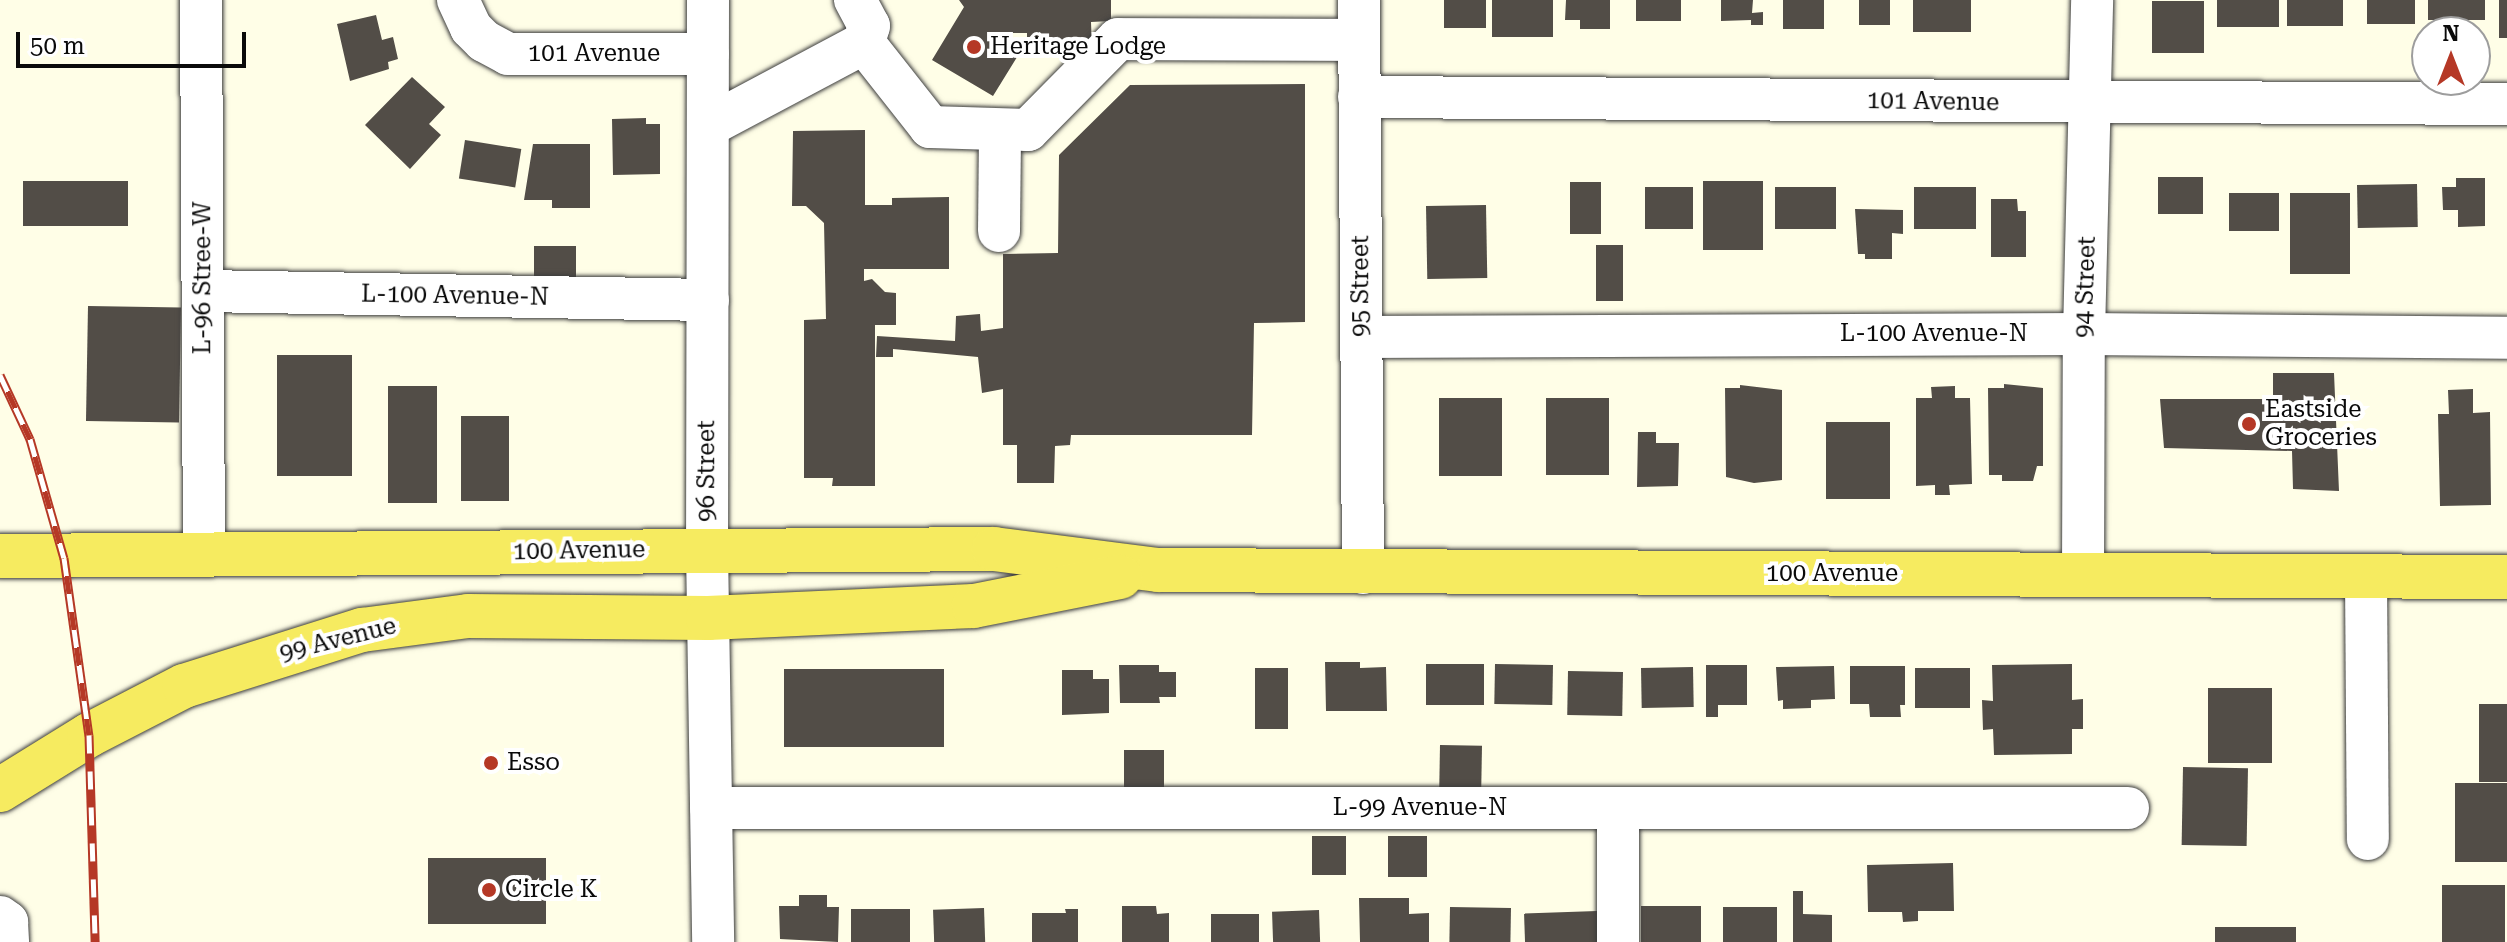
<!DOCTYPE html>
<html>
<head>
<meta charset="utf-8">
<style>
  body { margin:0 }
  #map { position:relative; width:2507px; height:942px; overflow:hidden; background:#fffee7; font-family:"Roboto Serif",serif }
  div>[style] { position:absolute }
  .building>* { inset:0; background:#524d47; transform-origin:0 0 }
  .roads { filter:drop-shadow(0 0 2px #3d3d3d) drop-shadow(0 0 2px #3d3d3d) }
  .minor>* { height:42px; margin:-21px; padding:0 21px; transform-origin:21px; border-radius:21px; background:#fff }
  .major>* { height:44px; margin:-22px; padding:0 22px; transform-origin:22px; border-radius:22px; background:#f6eb60 }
  .rail>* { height:9px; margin-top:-4.5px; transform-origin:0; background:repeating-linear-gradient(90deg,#fff 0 18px,#b53826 0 36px); box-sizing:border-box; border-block:2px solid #b53826 }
  .dots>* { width:22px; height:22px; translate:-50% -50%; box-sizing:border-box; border:4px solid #fff; border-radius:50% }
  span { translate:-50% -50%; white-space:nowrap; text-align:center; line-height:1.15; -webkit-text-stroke:8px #fff; paint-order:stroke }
  .poi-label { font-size:24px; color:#0a0a0a }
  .left { translate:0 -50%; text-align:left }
  .street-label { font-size:24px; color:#0a0a0a }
  .north { position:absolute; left:2411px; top:16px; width:80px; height:80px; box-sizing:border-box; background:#fff; border:2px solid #9d9d9d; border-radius:50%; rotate:0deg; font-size:22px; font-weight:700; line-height:32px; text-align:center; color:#0a0a0a }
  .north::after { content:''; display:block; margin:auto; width:28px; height:36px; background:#b53826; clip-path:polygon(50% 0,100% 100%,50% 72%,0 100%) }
  .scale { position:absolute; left:16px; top:32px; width:230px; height:36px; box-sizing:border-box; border:4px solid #0a0a0a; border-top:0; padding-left:10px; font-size:24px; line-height:28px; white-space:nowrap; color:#0a0a0a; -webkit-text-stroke:6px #fff; paint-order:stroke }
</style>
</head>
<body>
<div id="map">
  <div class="building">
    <i style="clip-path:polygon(959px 0,1111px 0,1111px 21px,1091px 22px,1092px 48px,1027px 49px,1027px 33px,1012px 33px,1005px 45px,1019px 54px,993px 96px,932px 60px,964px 7px)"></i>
    <i style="left:1444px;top:0;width:42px;height:28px"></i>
    <i style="left:1492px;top:0;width:61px;height:37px"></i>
    <i style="clip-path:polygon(1566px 0,1610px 0,1610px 29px,1580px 29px,1580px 20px,1565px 20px)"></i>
    <i style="left:1636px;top:0;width:45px;height:21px"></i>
    <i style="clip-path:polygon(1721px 0,1753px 0,1752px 13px,1763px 12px,1763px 25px,1751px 25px,1751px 20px,1721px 21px)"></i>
    <i style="left:1783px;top:0;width:41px;height:29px"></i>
    <i style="left:1859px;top:0;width:31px;height:25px"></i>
    <i style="left:1913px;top:0;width:58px;height:32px"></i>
    <i style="left:2217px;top:0;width:62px;height:27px"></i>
    <i style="left:2287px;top:0;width:56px;height:26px"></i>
    <i style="left:2367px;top:0;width:48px;height:24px"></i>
    <i style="left:2428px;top:0;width:57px;height:20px"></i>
    <i style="left:2499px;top:0;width:8px;height:38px"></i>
    <i style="left:2152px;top:1px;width:52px;height:52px"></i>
    <i style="clip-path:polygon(376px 15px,382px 40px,393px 37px,398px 59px,388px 62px,389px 69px,350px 81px,337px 24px)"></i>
    <i style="clip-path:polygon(412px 77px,445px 107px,429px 124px,441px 135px,410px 169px,365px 125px)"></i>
    <i style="clip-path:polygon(1305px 84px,1305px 322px,1254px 323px,1252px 435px,1071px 435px,1070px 445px,1055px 446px,1054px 483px,1017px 483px,1017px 445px,1003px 445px,1003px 389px,982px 393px,978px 357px,893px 349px,893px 357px,876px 357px,877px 336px,955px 341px,956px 316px,980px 314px,981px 331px,1003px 328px,1003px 254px,1058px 253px,1059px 155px,1130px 85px)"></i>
    <i style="clip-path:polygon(646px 118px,646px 124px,660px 124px,660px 174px,613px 175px,612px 119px)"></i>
    <i style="clip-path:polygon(865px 130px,865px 205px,892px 205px,892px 198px,949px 197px,949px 269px,864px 269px,864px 281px,872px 279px,885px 292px,896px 293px,896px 325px,875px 325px,875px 486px,832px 486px,833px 478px,804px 478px,804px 320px,826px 319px,824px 223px,806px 206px,792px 206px,793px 131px)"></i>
    <i style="left:465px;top:140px;width:57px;height:39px;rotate:9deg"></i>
    <i style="clip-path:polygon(533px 144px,590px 144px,590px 208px,552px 208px,552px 200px,524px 200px)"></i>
    <i style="left:2158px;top:177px;width:45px;height:37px"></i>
    <i style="clip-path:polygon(2456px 178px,2485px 178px,2485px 226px,2458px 227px,2458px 210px,2443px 210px,2442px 187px,2456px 187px)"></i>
    <i style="left:128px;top:181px;width:45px;height:105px;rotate:90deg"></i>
    <i style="left:1703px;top:181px;width:60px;height:69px"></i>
    <i style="left:1570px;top:182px;width:31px;height:52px"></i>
    <i style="left:2417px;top:184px;width:43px;height:60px;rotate:89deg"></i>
    <i style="left:1693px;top:187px;width:42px;height:48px;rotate:90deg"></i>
    <i style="left:1775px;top:187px;width:61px;height:42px"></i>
    <i style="left:1914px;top:187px;width:62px;height:42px"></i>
    <i style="left:2229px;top:193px;width:50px;height:38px"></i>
    <i style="left:2290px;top:193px;width:60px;height:81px"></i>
    <i style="clip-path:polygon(1991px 199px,2017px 199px,2018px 211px,2026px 211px,2026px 257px,1991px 257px)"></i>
    <i style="left:1486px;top:205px;width:73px;height:60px;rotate:89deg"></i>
    <i style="clip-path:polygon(1855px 209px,1903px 210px,1903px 234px,1892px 233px,1892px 259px,1865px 259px,1865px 254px,1858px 254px)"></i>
    <i style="left:1596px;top:245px;width:27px;height:56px"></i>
    <i style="left:534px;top:246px;width:42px;height:31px"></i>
    <i style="left:88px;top:306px;width:93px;height:115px;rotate:1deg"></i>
    <i style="left:352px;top:355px;width:121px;height:75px;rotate:90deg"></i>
    <i style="clip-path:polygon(2273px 373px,2334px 373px,2339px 491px,2293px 489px,2292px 451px,2164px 448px,2160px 399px,2273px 399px)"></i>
    <i style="clip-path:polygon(2004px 384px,2043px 388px,2043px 466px,2037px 466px,2033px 481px,2002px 481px,2002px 475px,1989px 475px,1988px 388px,2004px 388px)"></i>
    <i style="clip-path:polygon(1740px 385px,1782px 390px,1782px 480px,1754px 483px,1726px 477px,1725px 388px,1740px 388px)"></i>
    <i style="left:437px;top:386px;width:117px;height:49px;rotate:90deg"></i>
    <i style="clip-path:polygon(1955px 386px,1955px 398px,1970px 398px,1972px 484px,1949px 485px,1950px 495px,1935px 495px,1935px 485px,1916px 486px,1916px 398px,1932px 398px,1931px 387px)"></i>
    <i style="clip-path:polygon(2473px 389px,2473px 413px,2490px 412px,2491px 505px,2440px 506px,2438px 414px,2449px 414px,2448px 390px)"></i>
    <i style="left:1439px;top:398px;width:63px;height:78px"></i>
    <i style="left:1546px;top:398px;width:63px;height:77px"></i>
    <i style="left:461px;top:416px;width:48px;height:85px"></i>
    <i style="left:1826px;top:422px;width:64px;height:77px"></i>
    <i style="clip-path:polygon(1638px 432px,1656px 432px,1656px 443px,1679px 443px,1678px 486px,1637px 487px)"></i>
    <i style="clip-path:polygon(1325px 662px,1360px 662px,1360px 668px,1386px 667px,1387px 711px,1326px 711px)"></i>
    <i style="left:1426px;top:664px;width:58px;height:41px"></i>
    <i style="left:1495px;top:664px;width:58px;height:40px;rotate:1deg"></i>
    <i style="clip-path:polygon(2072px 664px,2072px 700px,2083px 699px,2083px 729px,2072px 729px,2072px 754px,1994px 755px,1993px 729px,1983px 730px,1982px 700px,1993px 701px,1992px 665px)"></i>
    <i style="clip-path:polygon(1119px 665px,1159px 665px,1159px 672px,1176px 672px,1176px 697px,1159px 697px,1160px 703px,1120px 703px)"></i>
    <i style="clip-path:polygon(1706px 665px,1747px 665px,1747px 705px,1718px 705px,1718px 717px,1706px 717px)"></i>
    <i style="clip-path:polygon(1834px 666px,1835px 699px,1811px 700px,1811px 708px,1783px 709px,1783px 700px,1778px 701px,1776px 667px)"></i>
    <i style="clip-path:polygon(1850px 666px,1905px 666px,1905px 705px,1900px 705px,1901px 717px,1870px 717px,1869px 704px,1850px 704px)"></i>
    <i style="left:1693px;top:667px;width:40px;height:52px;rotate:89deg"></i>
    <i style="left:1255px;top:668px;width:33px;height:61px"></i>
    <i style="left:1970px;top:668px;width:40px;height:55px;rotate:90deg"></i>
    <i style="left:784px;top:669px;width:160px;height:78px"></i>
    <i style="clip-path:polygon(1062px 670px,1093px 670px,1093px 679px,1109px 679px,1109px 713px,1062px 715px)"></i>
    <i style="left:1568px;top:671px;width:55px;height:44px;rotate:1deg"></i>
    <i style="left:2208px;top:688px;width:64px;height:75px"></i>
    <i style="left:2479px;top:704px;width:28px;height:78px"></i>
    <i style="left:1440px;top:745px;width:42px;height:46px;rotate:1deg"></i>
    <i style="left:1124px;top:750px;width:40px;height:37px"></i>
    <i style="left:2183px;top:767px;width:65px;height:78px;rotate:1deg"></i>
    <i style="left:2455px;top:783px;width:52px;height:79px"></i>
    <i style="left:1312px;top:836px;width:34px;height:39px"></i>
    <i style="left:1388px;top:836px;width:39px;height:41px"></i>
    <i style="left:428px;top:858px;width:118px;height:66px"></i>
    <i style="clip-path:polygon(1953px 863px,1954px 911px,1918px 911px,1918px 921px,1903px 922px,1902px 912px,1868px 912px,1867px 865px)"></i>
    <i style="left:2442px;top:885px;width:63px;height:57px"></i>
    <i style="clip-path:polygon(1793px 891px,1803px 891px,1803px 914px,1832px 915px,1832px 942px,1793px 942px)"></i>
    <i style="clip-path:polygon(799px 895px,827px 895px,827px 907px,839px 907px,838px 942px,780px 939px,779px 906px,799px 906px)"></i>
    <i style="clip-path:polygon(1359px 898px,1409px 898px,1409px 914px,1429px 913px,1429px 942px,1360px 942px)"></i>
    <i style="clip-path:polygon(1122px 906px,1156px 906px,1157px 914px,1169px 913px,1169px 942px,1122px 942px)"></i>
    <i style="left:1641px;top:906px;width:60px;height:36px"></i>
    <i style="left:1450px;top:907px;width:61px;height:35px;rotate:1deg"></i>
    <i style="left:1777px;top:907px;width:35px;height:54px;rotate:90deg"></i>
    <i style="left:984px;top:908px;width:34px;height:51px;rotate:88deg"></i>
    <i style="left:851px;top:909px;width:59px;height:33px"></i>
    <i style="clip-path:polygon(1065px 909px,1078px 909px,1078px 942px,1032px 942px,1032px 913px,1066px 913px)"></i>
    <i style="left:1319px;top:910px;width:32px;height:47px;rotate:88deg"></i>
    <i style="left:1597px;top:911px;width:31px;height:73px;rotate:88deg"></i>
    <i style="left:1211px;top:914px;width:48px;height:28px"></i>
    <i style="left:2215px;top:927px;width:81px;height:15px"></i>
  </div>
  <div class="roads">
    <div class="minor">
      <i style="left:201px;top:0;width:556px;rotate:89.69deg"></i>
      <i style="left:458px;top:0;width:31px;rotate:65deg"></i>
      <i style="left:471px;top:28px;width:18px;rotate:45deg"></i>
      <i style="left:484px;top:41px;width:27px;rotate:28deg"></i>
      <i style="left:508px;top:54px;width:200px"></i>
      <i style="left:708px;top:0;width:549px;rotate:90.1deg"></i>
      <i style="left:707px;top:549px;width:393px;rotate:89.1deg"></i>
      <i style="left:1359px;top:0;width:573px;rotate:89.6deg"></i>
      <i style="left:864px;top:43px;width:107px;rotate:51.8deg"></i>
      <i style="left:930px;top:127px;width:98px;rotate:1.8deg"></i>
      <i style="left:1028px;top:130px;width:128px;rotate:-45.3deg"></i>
      <i style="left:1118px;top:39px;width:241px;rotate:0.2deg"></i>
      <i style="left:1359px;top:97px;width:1148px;rotate:0.35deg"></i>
      <i style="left:708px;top:126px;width:177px;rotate:-28deg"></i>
      <i style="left:864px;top:43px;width:18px;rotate:-74deg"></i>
      <i style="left:869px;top:26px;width:30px;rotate:-118deg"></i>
      <i style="left:999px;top:231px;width:101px;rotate:-89.4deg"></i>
      <i style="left:203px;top:291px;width:505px;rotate:1.02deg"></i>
      <i style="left:1361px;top:337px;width:723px;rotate:-0.24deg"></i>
      <i style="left:2084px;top:334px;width:423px;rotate:0.5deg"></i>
      <i style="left:2083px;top:574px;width:240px;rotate:-89.8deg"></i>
      <i style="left:2084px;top:334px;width:334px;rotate:-88.6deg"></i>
      <i style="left:2366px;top:576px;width:263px;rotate:89.6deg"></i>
      <i style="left:711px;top:808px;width:1417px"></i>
      <i style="left:1618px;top:808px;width:134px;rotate:90deg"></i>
      <i style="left:0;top:917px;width:9px;rotate:36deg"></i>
      <i style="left:7px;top:922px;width:20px;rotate:87deg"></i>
    </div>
    <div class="major">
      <i style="left:0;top:556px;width:994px;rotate:-0.4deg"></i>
      <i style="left:994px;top:549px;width:165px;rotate:7.3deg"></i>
      <i style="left:1158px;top:570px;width:1349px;rotate:0.3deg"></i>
      <i style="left:0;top:790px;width:105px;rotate:-31.7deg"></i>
      <i style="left:89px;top:735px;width:107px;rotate:-27.3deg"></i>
      <i style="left:184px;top:686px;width:187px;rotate:-17.5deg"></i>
      <i style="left:362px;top:630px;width:107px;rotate:-7.5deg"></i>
      <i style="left:468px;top:616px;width:240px;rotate:0.5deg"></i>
      <i style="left:708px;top:618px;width:266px;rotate:-2.6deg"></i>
      <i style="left:974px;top:606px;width:149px;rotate:-11.2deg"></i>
    </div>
  </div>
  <div class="rail">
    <i style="left:0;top:375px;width:71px;rotate:64.9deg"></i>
    <i style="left:30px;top:439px;width:124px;rotate:74.1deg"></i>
    <i style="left:64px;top:558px;width:179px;rotate:82deg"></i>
    <i style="left:89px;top:735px;width:207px;rotate:88.3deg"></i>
  </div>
  <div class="dots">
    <i style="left:974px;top:47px;background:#b53826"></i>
    <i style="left:2249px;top:424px;background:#b53826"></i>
    <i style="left:491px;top:763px;background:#b53826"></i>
    <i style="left:489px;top:890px;background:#b53826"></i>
  </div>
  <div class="poi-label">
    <span class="left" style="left:990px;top:47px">Heritage Lodge</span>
    <span class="left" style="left:2265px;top:424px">Eastside<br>Groceries</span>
    <span class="left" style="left:507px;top:763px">Esso</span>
    <span class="left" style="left:505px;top:890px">Circle K</span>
  </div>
  <div class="street-label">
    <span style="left:594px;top:54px">101 Avenue</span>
    <span style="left:1933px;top:102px;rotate:1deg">101 Avenue</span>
    <span style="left:203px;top:278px;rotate:-90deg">L-96 Stree-W</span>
    <span style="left:1361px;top:286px;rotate:-90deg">95 Street</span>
    <span style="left:2086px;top:287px;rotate:-88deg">94 Street</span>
    <span style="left:455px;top:296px;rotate:1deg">L-100 Avenue-N</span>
    <span style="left:1934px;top:334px">L-100 Avenue-N</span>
    <span style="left:707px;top:471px;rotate:-90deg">96 Street</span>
    <span style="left:579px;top:551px;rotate:-1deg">100 Avenue</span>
    <span style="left:1832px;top:574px">100 Avenue</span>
    <span style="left:338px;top:640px;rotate:-14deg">99 Avenue</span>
    <span style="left:1420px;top:808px">L-99 Avenue-N</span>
  </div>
  <div class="north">N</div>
  <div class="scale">50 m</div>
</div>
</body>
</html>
